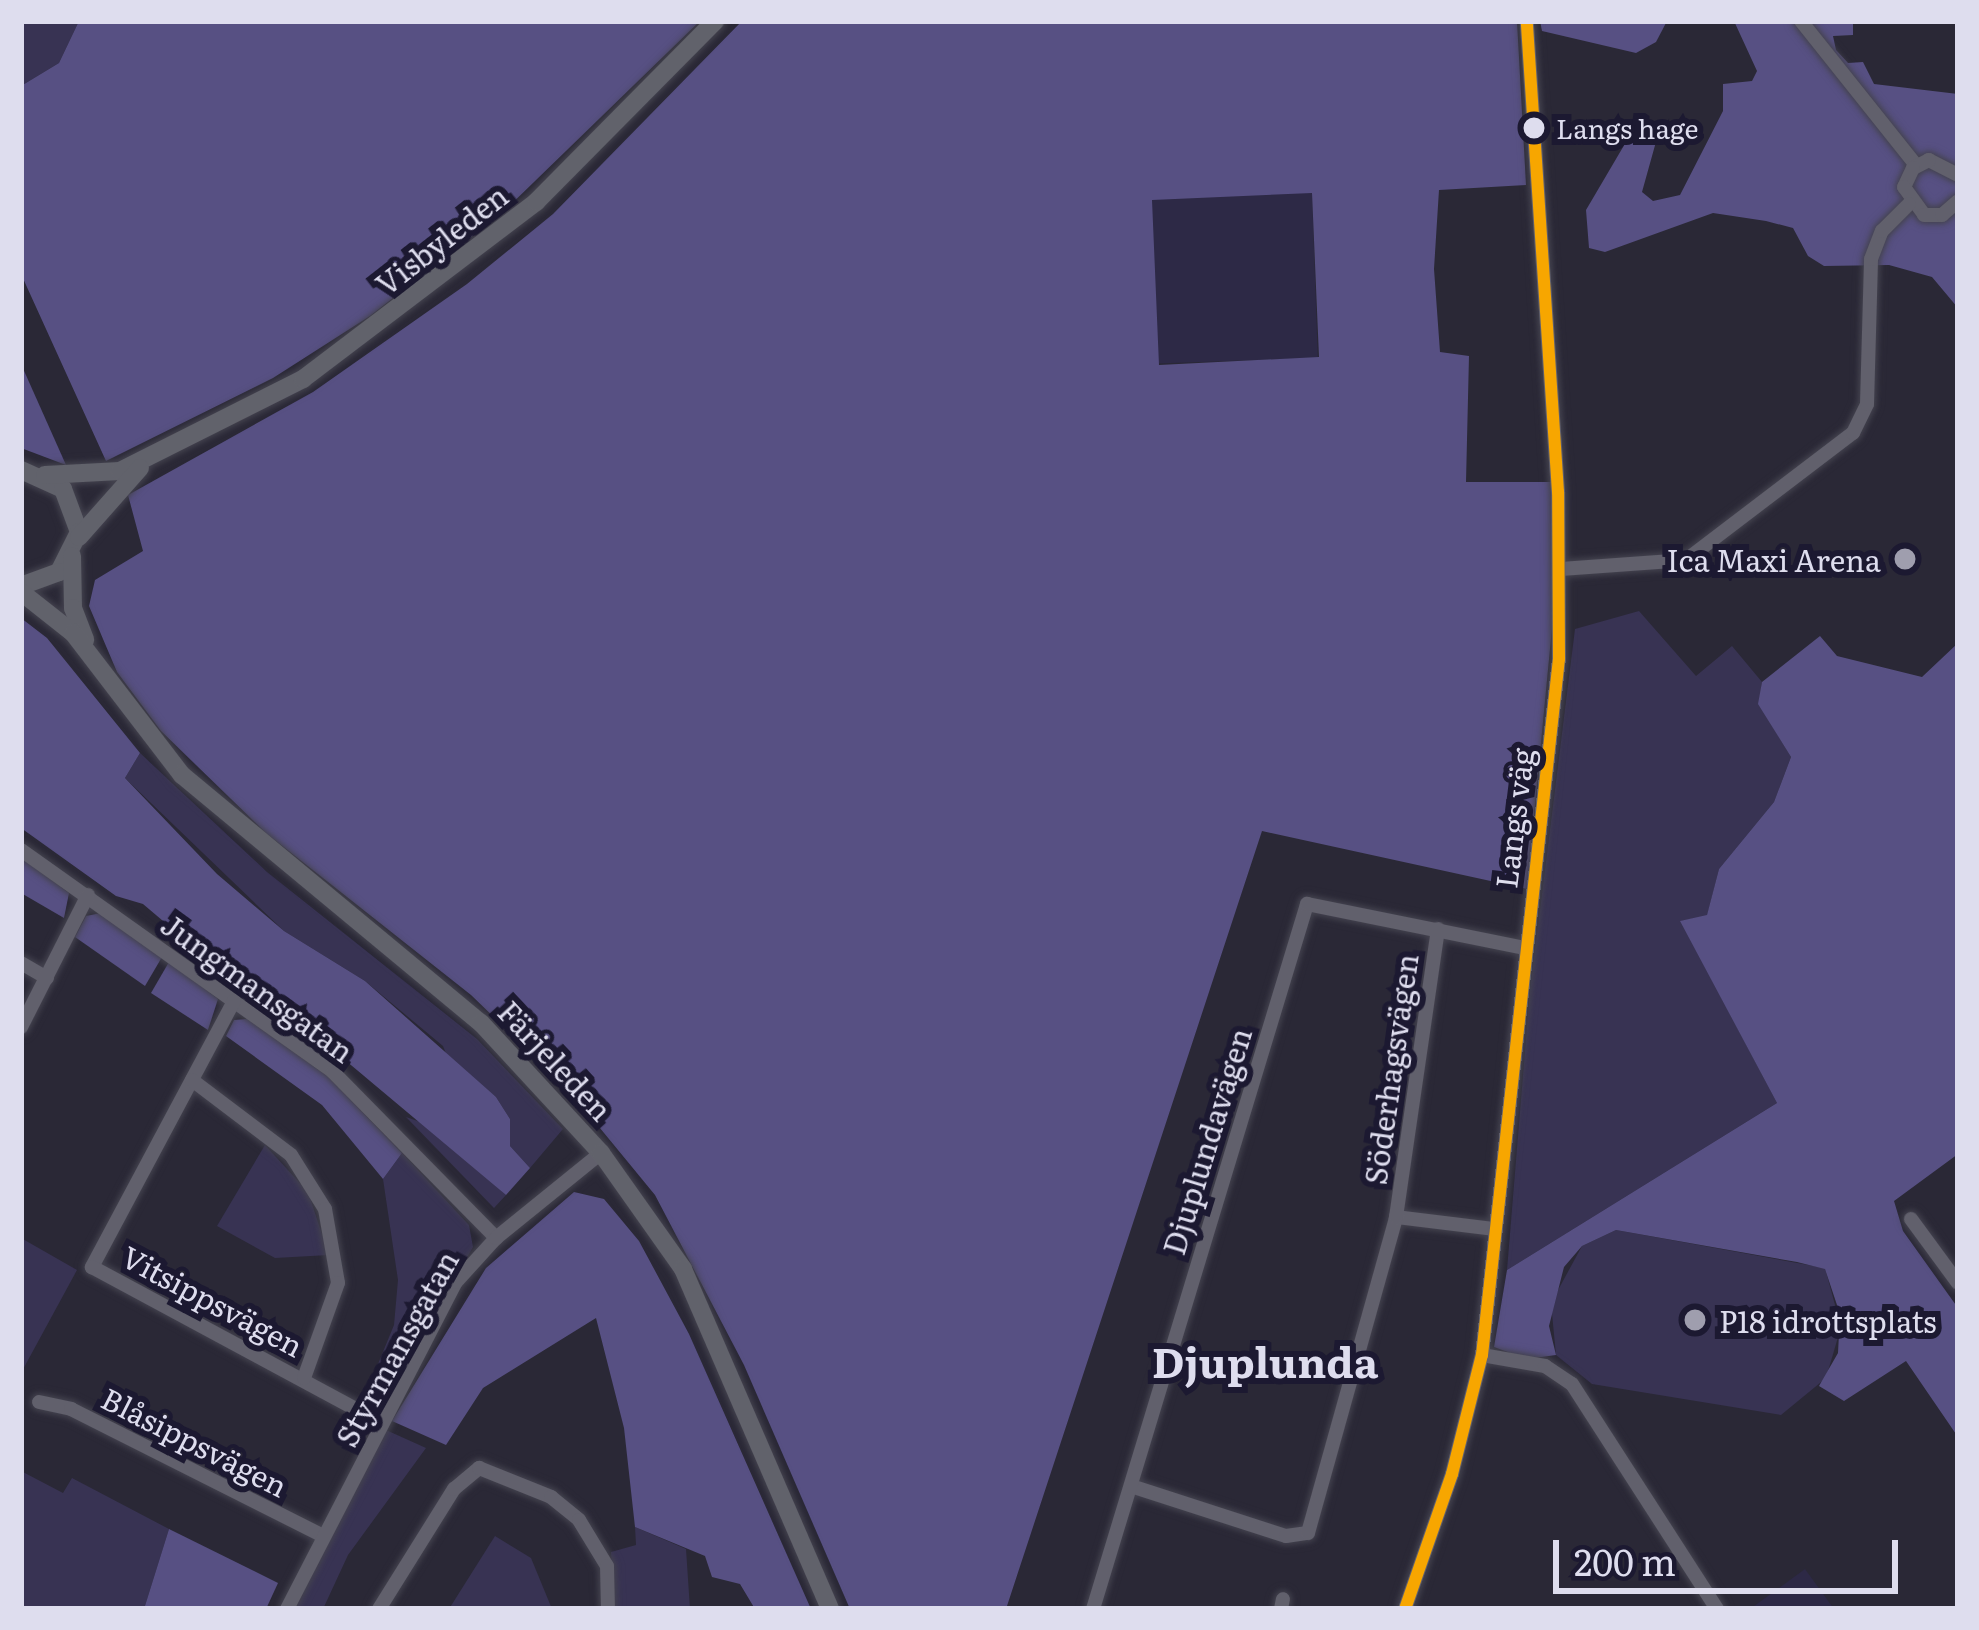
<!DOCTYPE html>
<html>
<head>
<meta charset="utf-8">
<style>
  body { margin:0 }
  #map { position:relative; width:1979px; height:1630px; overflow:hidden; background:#2a2836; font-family:Literata,serif }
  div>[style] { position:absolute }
  .built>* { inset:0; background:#2d2946; transform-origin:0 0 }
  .green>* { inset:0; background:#383353 }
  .forest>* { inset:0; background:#575083 }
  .roads { filter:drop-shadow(0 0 3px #44434f) drop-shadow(0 0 3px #44434f) }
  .street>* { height:14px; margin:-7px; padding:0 7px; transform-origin:7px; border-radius:7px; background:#61606c }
  .secondary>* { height:18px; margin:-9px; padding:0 9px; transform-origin:9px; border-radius:9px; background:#61626b }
  .bus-1>* { height:12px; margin:-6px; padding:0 6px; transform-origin:6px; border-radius:6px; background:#f7a600 }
  .dots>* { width:33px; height:33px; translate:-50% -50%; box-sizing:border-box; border:6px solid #1c1931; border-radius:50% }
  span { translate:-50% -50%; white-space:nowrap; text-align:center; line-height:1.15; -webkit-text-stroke:12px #1c1931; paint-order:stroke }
  .bus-label { font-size:27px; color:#deddee }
  .left { translate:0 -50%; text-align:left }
  .street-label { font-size:30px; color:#deddee }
  .poi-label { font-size:30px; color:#deddee }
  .right { translate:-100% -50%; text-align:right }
  .district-label { font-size:42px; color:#deddee; font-weight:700 }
  .frame { position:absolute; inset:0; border:24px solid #deddee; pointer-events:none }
  .scale { position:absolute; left:1553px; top:1540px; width:345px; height:54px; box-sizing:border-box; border:6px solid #deddee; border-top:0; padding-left:15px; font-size:36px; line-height:42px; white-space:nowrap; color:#deddee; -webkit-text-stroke:9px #1c1931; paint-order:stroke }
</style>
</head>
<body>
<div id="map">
  <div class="built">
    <i style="left:1312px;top:192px;width:166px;height:161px;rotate:88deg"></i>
    <i style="clip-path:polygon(1805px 1569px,1834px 1609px,1750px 1609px)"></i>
  </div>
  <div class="green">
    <i style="clip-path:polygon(21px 21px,79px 21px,59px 63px,21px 86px)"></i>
    <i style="clip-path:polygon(1639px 611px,1696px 676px,1732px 646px,1762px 682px,1759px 704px,1791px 757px,1774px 802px,1719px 869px,1707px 916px,1681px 921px,1777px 1103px,1507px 1270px,1530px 990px,1575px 629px)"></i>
    <i style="clip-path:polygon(140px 753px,267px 872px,477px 1039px,563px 1129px,530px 1168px,510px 1146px,510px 1119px,496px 1097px,449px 1061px,443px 1046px,365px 981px,284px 931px,125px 778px)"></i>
    <i style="clip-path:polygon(406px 1117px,429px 1125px,506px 1195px,494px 1208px)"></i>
    <i style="clip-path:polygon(265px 1145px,308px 1192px,329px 1255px,275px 1258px,217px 1226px)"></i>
    <i style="clip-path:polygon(402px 1153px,469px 1225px,473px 1247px,383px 1407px,371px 1409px,362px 1403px,394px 1325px,398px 1280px,383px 1179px)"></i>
    <i style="clip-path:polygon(1616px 1230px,1825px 1268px,1841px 1327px,1826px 1378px,1781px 1415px,1592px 1384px,1556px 1355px,1551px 1303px,1582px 1246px)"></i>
    <i style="clip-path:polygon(21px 1238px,77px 1270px,21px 1373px)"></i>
    <i style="clip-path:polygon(386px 1430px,426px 1448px,348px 1555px,323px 1609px,295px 1609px)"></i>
    <i style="clip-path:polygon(21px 1471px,63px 1493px,72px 1478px,169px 1529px,144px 1609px,21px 1609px)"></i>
    <i style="clip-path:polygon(635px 1527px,686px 1549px,690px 1609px,614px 1609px,611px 1552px,636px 1545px)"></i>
    <i style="clip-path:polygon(495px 1536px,531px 1558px,552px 1609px,449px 1609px)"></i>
  </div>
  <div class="forest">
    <i style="clip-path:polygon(79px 21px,700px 21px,503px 212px,370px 316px,273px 378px,106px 461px,21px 274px,21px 86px,59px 63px)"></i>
    <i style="clip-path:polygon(evenodd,742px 21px,1517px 21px,1526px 185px,1439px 190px,1434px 269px,1440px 352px,1469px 356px,1466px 482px,1551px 482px,1554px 607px,1527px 889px,1262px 831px,1006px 1609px,850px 1609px,744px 1365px,655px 1195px,567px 1088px,471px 995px,266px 833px,161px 731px,117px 672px,89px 606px,95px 580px,143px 551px,128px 495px,313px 392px,467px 284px,553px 214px,742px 21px,1312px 193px,1319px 357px,1159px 365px,1152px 200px,1312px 193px)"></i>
    <i style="clip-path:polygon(1540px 21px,1667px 21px,1656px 42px,1636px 53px,1542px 31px)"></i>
    <i style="clip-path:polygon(1734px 21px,1853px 21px,1853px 35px,1833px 36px,1836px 50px,1848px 63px,1863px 62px,1874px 84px,1958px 94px,1958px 308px,1932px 277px,1889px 265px,1824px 266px,1808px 256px,1793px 228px,1766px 221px,1713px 213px,1605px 252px,1589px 248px,1586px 210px,1636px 125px,1659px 131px,1642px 192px,1653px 201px,1680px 195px,1723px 111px,1723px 84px,1752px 81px,1757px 71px)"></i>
    <i style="clip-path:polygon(21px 364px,66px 465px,21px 448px)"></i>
    <i style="clip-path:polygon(21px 618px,47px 638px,140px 753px,125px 778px,217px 874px,284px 931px,365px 981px,496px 1097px,510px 1119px,510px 1146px,530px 1168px,506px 1195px,271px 998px,235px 982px,143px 904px,116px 896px,21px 828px)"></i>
    <i style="clip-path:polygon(1820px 636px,1837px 656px,1922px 677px,1958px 643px,1958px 1154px,1894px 1201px,1903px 1231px,1958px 1308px,1958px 1437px,1906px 1361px,1844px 1401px,1819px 1386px,1838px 1353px,1840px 1314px,1825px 1269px,1797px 1262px,1616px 1230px,1582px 1246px,1564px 1267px,1549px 1326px,1556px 1355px,1527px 1359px,1494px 1347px,1507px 1270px,1777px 1103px,1680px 921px,1707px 915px,1719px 869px,1774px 802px,1791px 757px,1758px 704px,1762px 682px)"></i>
    <i style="clip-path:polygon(21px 858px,69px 893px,64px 918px,21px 893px)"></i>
    <i style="clip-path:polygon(101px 913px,162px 957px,145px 986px,75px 937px,86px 916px)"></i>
    <i style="clip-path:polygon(169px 962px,218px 999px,208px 1030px,151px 993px)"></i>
    <i style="clip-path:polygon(247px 1019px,327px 1076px,402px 1153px,383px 1179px,322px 1105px,226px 1036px,234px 1020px)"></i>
    <i style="clip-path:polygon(574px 1192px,604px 1199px,639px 1241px,689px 1334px,811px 1609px,755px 1609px,740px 1584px,712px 1577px,705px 1556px,635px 1527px,624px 1428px,596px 1318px,483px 1388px,446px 1445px,392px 1421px,486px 1268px)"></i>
    <i style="clip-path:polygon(169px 1529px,278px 1583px,266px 1609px,144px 1609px)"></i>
  </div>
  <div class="roads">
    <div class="street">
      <i style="left:1801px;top:21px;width:184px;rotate:51.4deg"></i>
      <i style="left:1958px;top:175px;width:33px;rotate:-153deg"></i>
      <i style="left:1929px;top:160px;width:18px;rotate:153deg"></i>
      <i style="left:1913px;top:168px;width:21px;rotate:115deg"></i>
      <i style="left:1904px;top:187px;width:34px;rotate:54deg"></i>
      <i style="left:1924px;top:215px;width:18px"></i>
      <i style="left:1942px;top:215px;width:21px;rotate:-41deg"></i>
      <i style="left:1561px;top:569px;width:125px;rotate:-4.1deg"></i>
      <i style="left:1686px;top:560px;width:210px;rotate:-37.3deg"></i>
      <i style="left:1853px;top:433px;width:32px;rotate:-64deg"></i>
      <i style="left:1867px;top:404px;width:145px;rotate:-88.4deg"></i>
      <i style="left:1871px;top:259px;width:30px;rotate:-69deg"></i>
      <i style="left:1882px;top:231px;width:38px;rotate:-45deg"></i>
      <i style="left:21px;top:850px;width:383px;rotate:35.4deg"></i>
      <i style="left:333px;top:1072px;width:233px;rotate:45.5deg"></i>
      <i style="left:21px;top:963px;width:30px;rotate:30deg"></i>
      <i style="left:234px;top:1001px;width:302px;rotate:118.1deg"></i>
      <i style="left:92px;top:1267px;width:329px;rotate:28.3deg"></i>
      <i style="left:21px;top:1027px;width:148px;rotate:-63.1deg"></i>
      <i style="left:192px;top:1080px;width:124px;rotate:37.1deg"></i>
      <i style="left:291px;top:1155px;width:64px;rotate:57.8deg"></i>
      <i style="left:325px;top:1209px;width:75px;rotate:80deg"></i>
      <i style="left:338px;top:1283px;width:101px;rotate:109.7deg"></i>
      <i style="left:1396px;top:1217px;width:99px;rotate:7deg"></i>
      <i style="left:1911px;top:1219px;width:79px;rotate:53.7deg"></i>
      <i style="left:1482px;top:1355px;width:64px;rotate:9.9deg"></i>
      <i style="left:1545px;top:1366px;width:32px;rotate:34deg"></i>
      <i style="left:1572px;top:1384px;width:268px;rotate:57.2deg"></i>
      <i style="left:39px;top:1402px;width:33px;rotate:12deg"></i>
      <i style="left:71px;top:1409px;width:283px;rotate:26.7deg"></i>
      <i style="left:1131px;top:1486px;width:163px;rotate:17.9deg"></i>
      <i style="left:1286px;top:1536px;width:22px;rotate:-8deg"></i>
      <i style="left:1308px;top:1533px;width:328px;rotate:-74.4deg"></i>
      <i style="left:1396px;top:1217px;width:291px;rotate:-81.7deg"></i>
      <i style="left:287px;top:1609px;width:368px;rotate:-62.7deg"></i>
      <i style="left:456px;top:1282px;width:59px;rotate:-47.7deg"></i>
      <i style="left:496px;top:1238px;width:135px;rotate:-39deg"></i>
      <i style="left:379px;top:1609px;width:142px;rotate:-58deg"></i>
      <i style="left:454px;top:1489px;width:33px;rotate:-40deg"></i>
      <i style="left:479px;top:1468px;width:78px;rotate:21.9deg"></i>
      <i style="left:551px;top:1497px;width:36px;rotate:39deg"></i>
      <i style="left:579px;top:1520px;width:54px;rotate:58.7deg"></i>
      <i style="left:607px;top:1566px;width:43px;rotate:88.7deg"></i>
      <i style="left:1093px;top:1609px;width:737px;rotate:-73.11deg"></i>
      <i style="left:1307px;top:904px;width:222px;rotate:11.4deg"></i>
      <i style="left:1281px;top:1609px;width:10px;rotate:-79deg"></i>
      <i style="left:1405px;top:1609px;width:143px;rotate:-70.8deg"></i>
      <i style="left:1452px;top:1474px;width:123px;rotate:-75.9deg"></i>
      <i style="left:1482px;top:1355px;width:700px;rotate:-83.69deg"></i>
      <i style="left:1559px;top:659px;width:167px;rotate:-90.3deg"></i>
      <i style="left:1558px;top:492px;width:472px;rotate:-93.8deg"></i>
    </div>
    <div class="secondary">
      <i style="left:21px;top:470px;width:46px;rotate:24.3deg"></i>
      <i style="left:63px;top:489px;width:46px;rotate:69.6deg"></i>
      <i style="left:79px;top:532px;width:45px;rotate:116.6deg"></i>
      <i style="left:59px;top:572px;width:40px;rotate:159.8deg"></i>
      <i style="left:45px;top:475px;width:75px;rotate:-3.1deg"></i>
      <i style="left:120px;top:471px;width:205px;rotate:-26.7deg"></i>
      <i style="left:303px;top:379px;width:293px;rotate:-37.2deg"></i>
      <i style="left:536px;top:202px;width:255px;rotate:-45.3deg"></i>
      <i style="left:79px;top:537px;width:92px;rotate:-48.5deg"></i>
      <i style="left:72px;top:556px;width:52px;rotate:88.9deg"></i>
      <i style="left:73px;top:608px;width:34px;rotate:69deg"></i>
      <i style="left:21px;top:592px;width:66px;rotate:38.3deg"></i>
      <i style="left:73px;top:633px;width:179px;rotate:52.5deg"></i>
      <i style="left:182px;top:775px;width:388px;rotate:39.7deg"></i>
      <i style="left:481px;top:1023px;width:177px;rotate:47.3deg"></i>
      <i style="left:601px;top:1153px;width:142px;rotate:54.7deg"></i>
      <i style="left:683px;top:1269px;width:370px;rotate:66.6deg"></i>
    </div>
  </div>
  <div class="bus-1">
    <i style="left:1405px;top:1609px;width:143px;rotate:-70.8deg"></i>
    <i style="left:1452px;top:1474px;width:123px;rotate:-75.9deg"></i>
    <i style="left:1482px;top:1355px;width:700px;rotate:-83.69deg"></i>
    <i style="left:1559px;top:659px;width:167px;rotate:-90.3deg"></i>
    <i style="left:1558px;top:492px;width:472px;rotate:-93.8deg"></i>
  </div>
  <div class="dots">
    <i style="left:1534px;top:128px;background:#deddee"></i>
    <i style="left:1905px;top:559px;background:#9f9eae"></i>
    <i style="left:1695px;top:1320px;background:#9f9eae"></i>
  </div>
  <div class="bus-label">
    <span class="left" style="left:1556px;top:128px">Langs hage</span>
  </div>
  <div class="street-label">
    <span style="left:441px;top:239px;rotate:-38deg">Visbyleden</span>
    <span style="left:1513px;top:818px;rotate:-83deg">Langs väg</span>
    <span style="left:258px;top:987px;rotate:36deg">Jungmansgatan</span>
    <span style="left:556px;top:1060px;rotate:47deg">Färjeleden</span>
    <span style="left:1390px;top:1069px;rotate:-82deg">Söderhagsvägen</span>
    <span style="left:1206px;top:1141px;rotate:-73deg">Djuplundavägen</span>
    <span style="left:213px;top:1300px;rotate:28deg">Vitsippsvägen</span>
    <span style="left:396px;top:1348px;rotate:-61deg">Styrmansgatan</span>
    <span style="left:195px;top:1441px;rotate:27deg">Blåsippsvägen</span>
  </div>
  <div class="poi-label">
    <span class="right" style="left:1881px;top:559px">Ica Maxi Arena</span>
    <span class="left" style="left:1719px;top:1320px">P18 idrottsplats</span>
  </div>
  <div class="district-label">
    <span style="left:1265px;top:1360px">Djuplunda</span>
  </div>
  <div class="frame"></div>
  <div class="scale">200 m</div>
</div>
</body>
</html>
